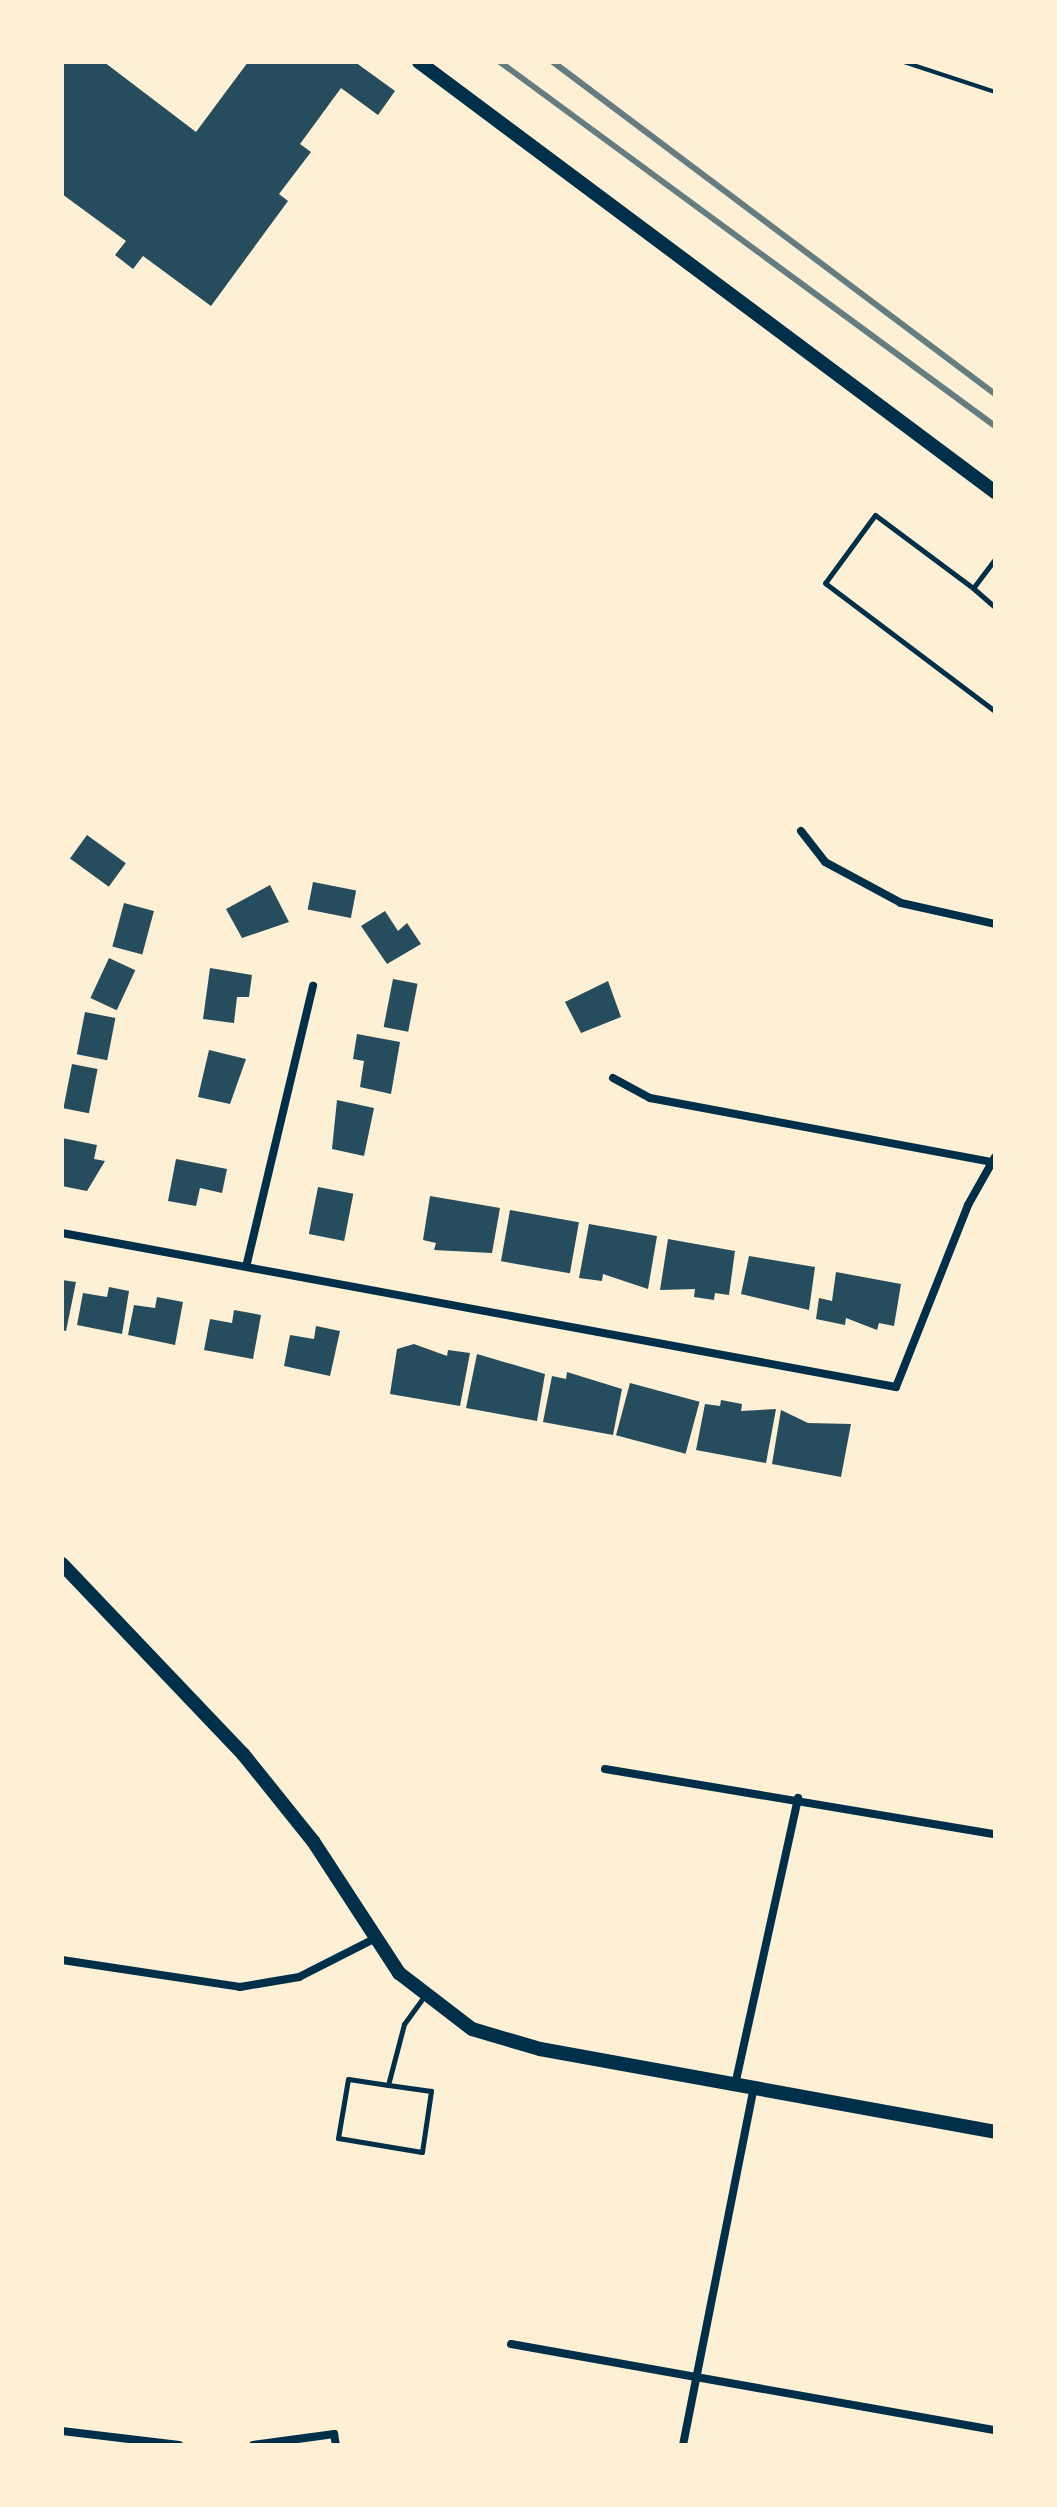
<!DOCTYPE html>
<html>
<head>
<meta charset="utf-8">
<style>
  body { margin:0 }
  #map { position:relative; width:1057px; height:2507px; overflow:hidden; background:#fdf0d5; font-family:"Roboto Condensed",sans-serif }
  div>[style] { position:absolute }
  .building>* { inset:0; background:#264d5e; transform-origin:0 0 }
  .path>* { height:4px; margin:-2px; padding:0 2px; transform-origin:2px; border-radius:2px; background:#003049 }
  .service>* { height:5px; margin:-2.5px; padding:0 2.5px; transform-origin:2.5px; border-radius:2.5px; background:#003049 }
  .minor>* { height:8px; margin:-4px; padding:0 4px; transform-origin:4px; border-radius:4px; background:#003049 }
  .secondary>* { height:14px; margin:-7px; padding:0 7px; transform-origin:7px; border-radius:7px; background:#003049 }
  .rail>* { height:6px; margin:-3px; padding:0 3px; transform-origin:3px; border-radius:3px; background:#657d81 }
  span { translate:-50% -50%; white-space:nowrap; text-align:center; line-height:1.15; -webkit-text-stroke:8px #fdf0d5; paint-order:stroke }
  .frame { position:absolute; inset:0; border:64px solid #fdf0d5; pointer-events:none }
</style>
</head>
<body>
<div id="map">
  <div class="building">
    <i style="clip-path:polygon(62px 62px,104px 62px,196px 132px,248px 62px,355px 62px,395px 91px,378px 115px,341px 88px,300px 144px,311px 152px,279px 194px,288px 201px,211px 306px,143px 256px,133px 269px,115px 255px,126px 241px,62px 194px)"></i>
    <i style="left:87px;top:835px;width:48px;height:29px;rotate:36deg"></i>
    <i style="left:313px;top:882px;width:44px;height:28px;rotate:11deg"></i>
    <i style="clip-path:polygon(270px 885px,289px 922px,242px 938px,226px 909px)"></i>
    <i style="left:124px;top:903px;width:31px;height:45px;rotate:15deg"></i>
    <i style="clip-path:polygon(385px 911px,398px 931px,407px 923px,421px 944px,387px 964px,361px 926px)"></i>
    <i style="left:109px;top:958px;width:29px;height:44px;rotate:25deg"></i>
    <i style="clip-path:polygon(210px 968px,252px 975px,249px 997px,237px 997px,234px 1023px,203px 1019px)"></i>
    <i style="left:393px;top:979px;width:25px;height:49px;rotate:11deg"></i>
    <i style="clip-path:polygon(608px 981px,621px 1017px,581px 1033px,565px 1002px)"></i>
    <i style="left:85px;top:1012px;width:31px;height:43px;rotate:11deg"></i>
    <i style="clip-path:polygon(357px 1034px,400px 1042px,391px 1094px,360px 1087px,364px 1061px,353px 1059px)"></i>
    <i style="clip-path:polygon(209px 1050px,246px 1059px,230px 1104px,198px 1097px)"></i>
    <i style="left:72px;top:1064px;width:26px;height:45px;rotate:11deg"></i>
    <i style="clip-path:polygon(337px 1100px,374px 1108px,364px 1156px,332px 1149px)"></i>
    <i style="clip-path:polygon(62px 1138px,97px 1145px,94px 1159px,105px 1161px,87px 1191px,62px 1186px)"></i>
    <i style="clip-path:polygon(176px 1159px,227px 1169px,222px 1193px,200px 1188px,196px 1206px,168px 1201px)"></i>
    <i style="left:318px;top:1187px;width:36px;height:48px;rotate:11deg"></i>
    <i style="clip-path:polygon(430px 1196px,500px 1208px,492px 1253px,434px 1250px,436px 1243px,423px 1240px)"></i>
    <i style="left:510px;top:1210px;width:70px;height:52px;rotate:10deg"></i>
    <i style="clip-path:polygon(589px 1224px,657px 1236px,648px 1289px,603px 1274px,602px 1281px,579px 1278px)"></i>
    <i style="clip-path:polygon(668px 1239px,735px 1251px,729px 1295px,715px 1293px,714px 1300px,694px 1297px,695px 1289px,660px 1290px)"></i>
    <i style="clip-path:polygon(749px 1256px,815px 1267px,809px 1310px,741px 1294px)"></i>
    <i style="clip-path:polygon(836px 1272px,901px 1284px,894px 1326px,879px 1323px,877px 1330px,846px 1318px,845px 1325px,816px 1319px,819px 1298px,832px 1301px)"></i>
    <i style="clip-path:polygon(62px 1280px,76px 1282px,66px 1331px,62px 1330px)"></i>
    <i style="clip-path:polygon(109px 1287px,129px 1291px,122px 1334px,77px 1325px,83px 1293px,107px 1297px)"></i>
    <i style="clip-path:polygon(157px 1297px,183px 1302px,175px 1345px,128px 1335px,134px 1305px,155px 1308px)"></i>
    <i style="clip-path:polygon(234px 1310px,261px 1315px,253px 1359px,204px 1350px,210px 1319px,232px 1323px)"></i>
    <i style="clip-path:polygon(316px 1326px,340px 1331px,330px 1376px,284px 1366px,290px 1335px,314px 1339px)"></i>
    <i style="clip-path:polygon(414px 1344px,447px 1356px,448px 1350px,470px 1353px,460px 1406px,390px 1394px,397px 1349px)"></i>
    <i style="clip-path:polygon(477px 1354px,545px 1374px,537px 1421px,466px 1408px)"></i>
    <i style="clip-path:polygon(567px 1372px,622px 1389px,613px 1435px,543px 1422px,552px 1376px,566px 1379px)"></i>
    <i style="left:630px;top:1383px;width:72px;height:54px;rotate:15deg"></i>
    <i style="clip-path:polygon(721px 1400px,742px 1404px,741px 1411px,776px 1409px,766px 1463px,696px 1450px,705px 1404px,720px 1406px)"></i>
    <i style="clip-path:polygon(781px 1410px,808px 1423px,851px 1424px,841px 1477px,772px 1464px)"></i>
  </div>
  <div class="path">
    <i style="left:904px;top:62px;width:96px;rotate:18.2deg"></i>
  </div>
  <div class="service">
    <i style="left:995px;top:559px;width:36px;rotate:127deg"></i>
    <i style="left:973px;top:588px;width:29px;rotate:41deg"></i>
    <i style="left:973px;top:588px;width:122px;rotate:-143.3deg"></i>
    <i style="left:875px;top:515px;width:84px;rotate:126.3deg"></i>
    <i style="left:825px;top:583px;width:213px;rotate:37deg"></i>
    <i style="left:388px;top:2085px;width:40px;rotate:-171.5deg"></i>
    <i style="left:348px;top:2079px;width:60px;rotate:99.6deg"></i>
    <i style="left:338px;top:2138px;width:85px;rotate:9.5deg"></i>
    <i style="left:422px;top:2152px;width:62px;rotate:-81.6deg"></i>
    <i style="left:431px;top:2091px;width:43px;rotate:-172.1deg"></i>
    <i style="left:388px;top:2085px;width:63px;rotate:-75.3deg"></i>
    <i style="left:404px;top:2024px;width:34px;rotate:-54deg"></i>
  </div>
  <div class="minor">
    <i style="left:801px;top:831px;width:39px;rotate:52deg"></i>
    <i style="left:825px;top:862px;width:86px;rotate:28.3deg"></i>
    <i style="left:901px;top:903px;width:96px;rotate:12.6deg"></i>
    <i style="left:613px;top:1078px;width:42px;rotate:28.4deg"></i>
    <i style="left:650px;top:1098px;width:347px;rotate:10.6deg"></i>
    <i style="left:62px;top:1233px;width:848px;rotate:10.46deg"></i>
    <i style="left:896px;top:1387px;width:196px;rotate:-68.4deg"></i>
    <i style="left:968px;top:1205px;width:55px;rotate:-60.6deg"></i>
    <i style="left:247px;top:1263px;width:285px;rotate:-76.6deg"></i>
    <i style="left:605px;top:1769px;width:395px;rotate:9.5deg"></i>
    <i style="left:62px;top:1960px;width:180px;rotate:8.6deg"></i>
    <i style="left:240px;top:1987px;width:60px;rotate:-9.6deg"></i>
    <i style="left:299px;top:1977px;width:84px;rotate:-26.9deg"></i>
    <i style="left:735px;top:2085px;width:294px;rotate:-77.6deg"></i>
    <i style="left:511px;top:2344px;width:492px;rotate:10.1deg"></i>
    <i style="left:62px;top:2431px;width:118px;rotate:6.8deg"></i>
    <i style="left:253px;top:2445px;width:82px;rotate:-7.7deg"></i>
    <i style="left:334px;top:2434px;width:11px;rotate:80deg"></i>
    <i style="left:683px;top:2445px;width:364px;rotate:-78.8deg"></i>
  </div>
  <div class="secondary">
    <i style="left:419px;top:62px;width:719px;rotate:36.74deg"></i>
    <i style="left:62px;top:1564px;width:262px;rotate:46.4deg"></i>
    <i style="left:243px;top:1754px;width:112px;rotate:51.2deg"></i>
    <i style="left:313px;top:1841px;width:158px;rotate:56.9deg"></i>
    <i style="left:399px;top:1973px;width:92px;rotate:37.5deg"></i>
    <i style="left:472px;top:2029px;width:71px;rotate:16.4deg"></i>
    <i style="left:540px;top:2049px;width:463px;rotate:10.3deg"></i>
  </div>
  <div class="rail">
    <i style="left:500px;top:62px;width:614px;rotate:36.33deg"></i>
    <i style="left:553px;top:62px;width:553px;rotate:36.91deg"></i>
  </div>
  <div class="frame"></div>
</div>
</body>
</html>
